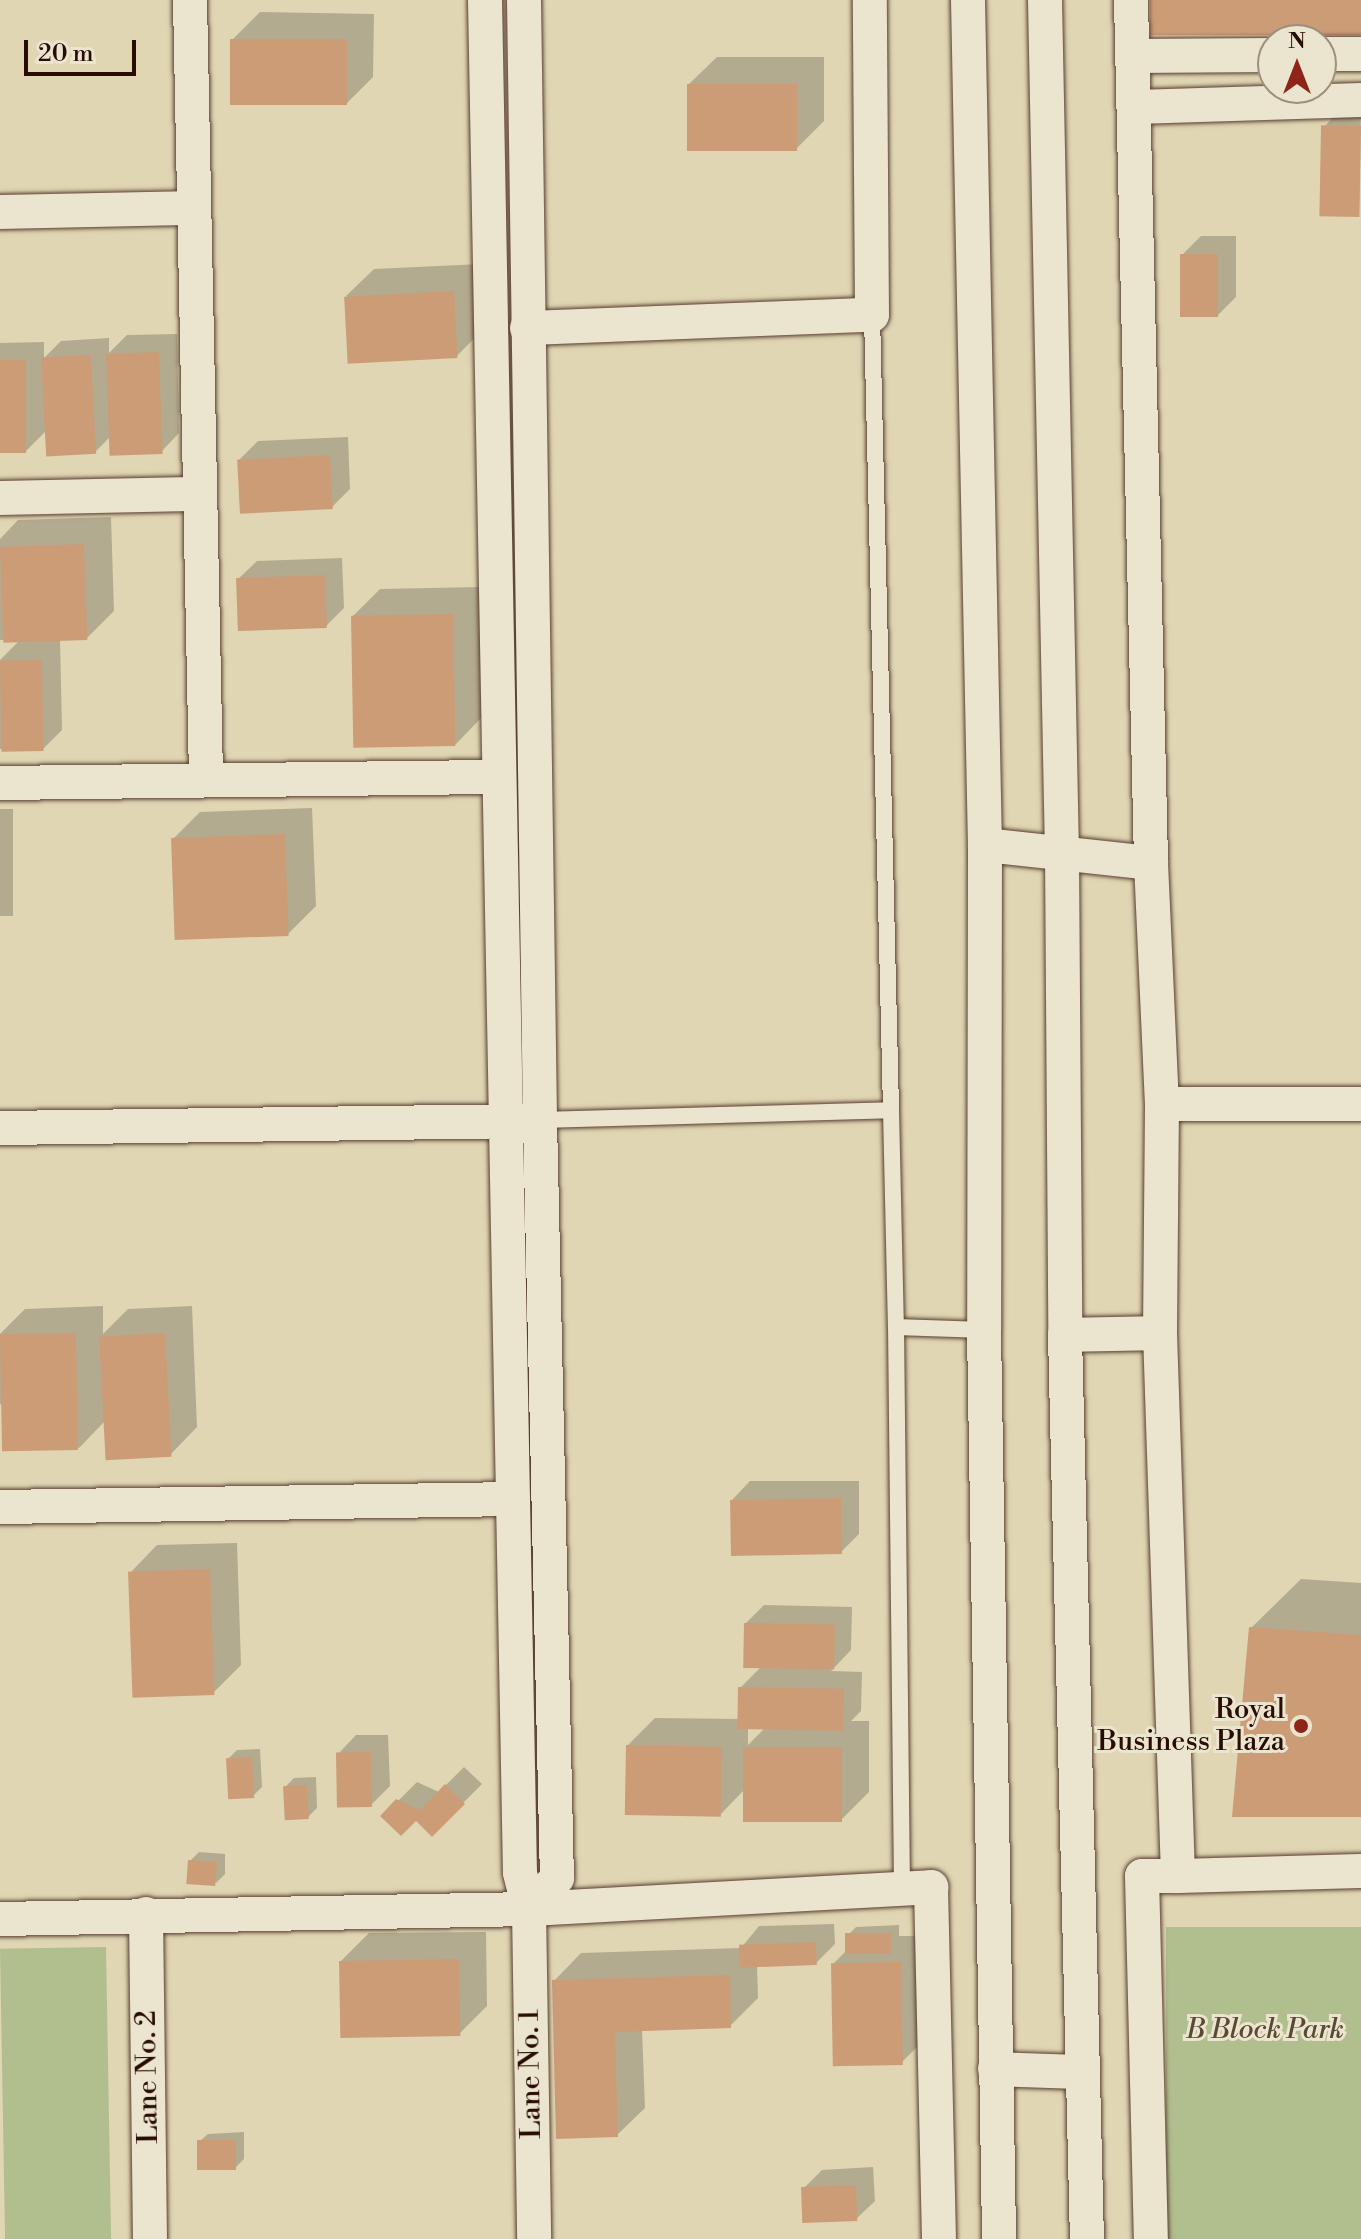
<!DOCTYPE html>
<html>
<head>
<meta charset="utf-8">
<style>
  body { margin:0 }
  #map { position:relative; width:1361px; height:2239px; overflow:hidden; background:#e0d6b3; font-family:"Libre Bodoni",serif }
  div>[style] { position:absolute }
  .green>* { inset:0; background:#b1be8e; transform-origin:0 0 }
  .shadow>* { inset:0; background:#0003; transform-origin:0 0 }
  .building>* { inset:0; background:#cc9c77; transform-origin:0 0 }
  .roads { filter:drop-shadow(0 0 2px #573e2f) drop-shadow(0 0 2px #573e2f) }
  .service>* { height:16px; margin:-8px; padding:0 8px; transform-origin:8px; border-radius:8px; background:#ebe4ce }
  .minor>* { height:34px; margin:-17px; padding:0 17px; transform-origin:17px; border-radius:17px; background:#ebe4ce }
  .dots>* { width:22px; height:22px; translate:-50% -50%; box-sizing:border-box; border:4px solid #ebe4ce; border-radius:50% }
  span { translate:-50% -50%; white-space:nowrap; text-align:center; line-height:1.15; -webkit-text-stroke:6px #ebe4ce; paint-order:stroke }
  .poi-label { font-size:28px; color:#290c03 }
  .right { translate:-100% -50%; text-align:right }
  .park-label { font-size:28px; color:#594a34; font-style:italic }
  .street-label { font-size:28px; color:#290c03 }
  .north { position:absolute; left:1257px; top:24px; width:80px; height:80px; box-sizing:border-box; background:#ebe4ce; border:2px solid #9d8e7d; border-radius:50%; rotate:0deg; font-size:22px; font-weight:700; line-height:32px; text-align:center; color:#290c03 }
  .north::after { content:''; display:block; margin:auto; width:28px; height:36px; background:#8f2418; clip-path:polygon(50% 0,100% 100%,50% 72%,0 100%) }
  .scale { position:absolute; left:24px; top:40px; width:112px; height:36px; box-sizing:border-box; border:4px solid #290c03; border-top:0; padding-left:10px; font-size:24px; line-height:28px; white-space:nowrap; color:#290c03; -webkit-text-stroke:6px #ebe4ce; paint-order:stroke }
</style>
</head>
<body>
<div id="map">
  <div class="green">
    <i style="left:1361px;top:1927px;width:312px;height:195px;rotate:90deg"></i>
    <i style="left:106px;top:1947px;width:292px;height:106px;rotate:89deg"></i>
  </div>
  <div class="shadow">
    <i style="clip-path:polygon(260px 12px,374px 14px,373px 77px,346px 104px,232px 40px)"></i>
    <i style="clip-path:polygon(717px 57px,824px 57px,824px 121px,796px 149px,689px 84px)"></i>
    <i style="clip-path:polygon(1341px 109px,1361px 109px,1359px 215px,1323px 128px)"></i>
    <i style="clip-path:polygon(1201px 236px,1236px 236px,1236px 297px,1218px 315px,1182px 255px)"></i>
    <i style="clip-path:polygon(481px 264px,483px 329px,456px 357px,346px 296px,374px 269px)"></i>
    <i style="clip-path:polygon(177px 334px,179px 433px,161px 452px,110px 437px,95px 452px,47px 430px,26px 451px,0 451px,0 343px,44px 342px,44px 358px,61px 341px,109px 338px,109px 353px,127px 335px)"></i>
    <i style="clip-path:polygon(348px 437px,350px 489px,332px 507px,239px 460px,258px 441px)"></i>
    <i style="clip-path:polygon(111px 517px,114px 611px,87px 638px,60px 639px,62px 730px,43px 749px,0 749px,0 660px,20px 640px,0 640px,0 539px,18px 520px)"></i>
    <i style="clip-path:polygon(342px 558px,344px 608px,326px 626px,238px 579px,257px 561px)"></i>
    <i style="clip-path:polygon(480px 587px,482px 717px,455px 745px,353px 616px,380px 589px)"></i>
    <i style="clip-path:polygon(312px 808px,316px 906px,288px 934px,173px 839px,200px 812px)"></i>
    <i style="left:0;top:809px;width:13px;height:107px"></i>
    <i style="clip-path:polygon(103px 1306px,103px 1334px,128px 1309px,192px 1306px,197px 1427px,170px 1455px,105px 1421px,79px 1448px,0 1404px,0 1334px,25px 1309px)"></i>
    <i style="clip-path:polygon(750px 1481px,859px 1481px,859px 1534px,841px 1552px,732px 1500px)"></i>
    <i style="clip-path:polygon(237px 1543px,241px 1665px,213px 1693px,130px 1573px,157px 1545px)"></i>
    <i style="clip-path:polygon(1301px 1579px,1361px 1583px,1361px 1815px,1251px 1628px)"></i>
    <i style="clip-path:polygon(evenodd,764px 1605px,852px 1607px,851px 1650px,831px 1671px,862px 1672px,861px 1711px,851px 1721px,869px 1721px,869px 1792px,841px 1820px,745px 1789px,720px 1815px,627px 1746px,655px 1718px,739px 1719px,740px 1688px,761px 1667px,746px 1623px,764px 1605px,748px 1728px,765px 1728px,748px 1745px,748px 1728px)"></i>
    <i style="clip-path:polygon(356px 1735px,388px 1735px,390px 1786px,371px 1805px,338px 1754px)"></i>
    <i style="clip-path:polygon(260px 1749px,262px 1787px,253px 1796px,228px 1759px,237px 1750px)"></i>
    <i style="clip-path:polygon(464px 1767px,482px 1784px,432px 1834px,416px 1818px,383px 1816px,417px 1782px,439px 1792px)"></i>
    <i style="clip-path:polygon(316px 1777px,317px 1808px,308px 1817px,285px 1787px,294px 1778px)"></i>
    <i style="clip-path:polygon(199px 1852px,225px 1854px,225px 1874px,216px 1883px,190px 1861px)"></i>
    <i style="clip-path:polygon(834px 1924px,835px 1944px,816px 1963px,757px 1964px,758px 1998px,730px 2026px,642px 2029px,645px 2108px,617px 2135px,554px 1981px,581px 1953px,741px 1948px,759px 1926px)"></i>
    <i style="clip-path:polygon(899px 1925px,899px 1936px,928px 1936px,929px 2035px,901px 2063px,833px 1964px,847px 1950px,847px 1936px,856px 1927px)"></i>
    <i style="clip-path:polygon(486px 1932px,487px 2006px,459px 2034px,341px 1961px,369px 1933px)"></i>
    <i style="clip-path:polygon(244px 2132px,244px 2159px,235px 2168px,199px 2142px,208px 2134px)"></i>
    <i style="clip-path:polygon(873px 2167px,875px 2201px,856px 2219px,804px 2188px,822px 2170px)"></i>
  </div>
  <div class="building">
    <i style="left:1150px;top:0;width:211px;height:35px"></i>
    <i style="left:230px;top:39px;width:117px;height:66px"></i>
    <i style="left:687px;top:84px;width:110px;height:67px"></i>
    <i style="left:1361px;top:126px;width:91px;height:40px;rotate:91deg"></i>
    <i style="left:1180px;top:254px;width:38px;height:63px"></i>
    <i style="left:454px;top:291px;width:67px;height:110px;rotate:87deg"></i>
    <i style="left:159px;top:352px;width:102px;height:53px;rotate:88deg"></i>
    <i style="left:91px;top:355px;width:99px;height:50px;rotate:87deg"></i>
    <i style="left:0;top:360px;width:26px;height:93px"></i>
    <i style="left:330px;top:455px;width:54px;height:93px;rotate:87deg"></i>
    <i style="left:84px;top:544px;width:96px;height:84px;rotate:88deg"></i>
    <i style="left:325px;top:575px;width:53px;height:89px;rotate:88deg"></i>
    <i style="left:453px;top:614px;width:132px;height:102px;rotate:89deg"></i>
    <i style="left:42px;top:660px;width:91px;height:42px;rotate:89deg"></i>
    <i style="left:285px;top:834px;width:102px;height:114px;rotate:88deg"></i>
    <i style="left:76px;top:1333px;width:117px;height:76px;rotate:89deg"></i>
    <i style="left:165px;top:1333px;width:124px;height:66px;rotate:87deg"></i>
    <i style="left:841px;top:1498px;width:56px;height:111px;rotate:89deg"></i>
    <i style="left:210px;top:1569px;width:126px;height:82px;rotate:88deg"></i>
    <i style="left:744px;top:1623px;width:91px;height:45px;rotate:1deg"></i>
    <i style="clip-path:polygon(1249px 1627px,1361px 1635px,1361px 1817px,1232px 1817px)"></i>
    <i style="left:738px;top:1687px;width:106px;height:42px;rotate:1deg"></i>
    <i style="left:626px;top:1745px;width:96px;height:70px;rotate:1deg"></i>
    <i style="left:743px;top:1747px;width:99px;height:75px"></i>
    <i style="left:371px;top:1752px;width:55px;height:35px;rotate:89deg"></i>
    <i style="left:252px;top:1757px;width:41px;height:26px;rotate:87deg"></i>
    <i style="clip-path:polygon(445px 1784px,465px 1804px,432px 1837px,416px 1821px,401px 1836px,380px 1816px,396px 1799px,420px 1810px)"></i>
    <i style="left:307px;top:1785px;width:34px;height:24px;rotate:87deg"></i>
    <i style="left:188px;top:1860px;width:29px;height:24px;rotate:4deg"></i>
    <i style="left:891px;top:1933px;width:21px;height:46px;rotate:90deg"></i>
    <i style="left:816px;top:1942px;width:23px;height:77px;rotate:88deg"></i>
    <i style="left:459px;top:1959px;width:77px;height:120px;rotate:89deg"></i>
    <i style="left:901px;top:1962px;width:103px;height:70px;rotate:89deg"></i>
    <i style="clip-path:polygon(730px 1975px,731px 2028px,615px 2032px,618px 2137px,556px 2139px,552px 1980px)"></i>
    <i style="left:236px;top:2140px;width:30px;height:39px;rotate:90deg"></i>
    <i style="left:856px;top:2185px;width:36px;height:55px;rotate:88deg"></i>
  </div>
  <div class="roads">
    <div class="service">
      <i style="left:872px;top:315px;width:795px;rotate:88.63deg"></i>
      <i style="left:540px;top:1120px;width:351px;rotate:-1.6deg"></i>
      <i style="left:891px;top:1110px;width:217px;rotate:88.7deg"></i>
      <i style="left:902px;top:1888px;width:561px;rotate:-90.61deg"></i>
      <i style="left:896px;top:1327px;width:88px;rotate:2deg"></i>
    </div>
    <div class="minor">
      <i style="left:190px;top:0;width:780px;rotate:88.82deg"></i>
      <i style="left:485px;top:0;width:1873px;rotate:88.93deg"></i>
      <i style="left:520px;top:1873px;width:37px;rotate:76deg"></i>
      <i style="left:529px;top:1909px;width:330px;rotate:89.1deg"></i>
      <i style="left:524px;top:0;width:1120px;rotate:89.18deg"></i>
      <i style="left:540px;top:1120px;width:758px;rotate:88.72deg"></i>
      <i style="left:557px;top:1878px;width:42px;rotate:132.1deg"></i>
      <i style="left:968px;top:0;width:845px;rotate:88.85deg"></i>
      <i style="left:985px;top:845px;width:485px;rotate:90.1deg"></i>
      <i style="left:984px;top:1330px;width:909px;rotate:89.05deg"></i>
      <i style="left:1045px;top:0;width:853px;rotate:88.86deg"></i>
      <i style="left:1062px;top:853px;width:482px;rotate:89.6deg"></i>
      <i style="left:1065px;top:1335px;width:904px;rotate:88.61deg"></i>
      <i style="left:1131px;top:0;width:863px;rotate:88.67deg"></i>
      <i style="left:1151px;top:863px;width:241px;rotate:87.4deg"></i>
      <i style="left:1162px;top:1104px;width:229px;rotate:90.5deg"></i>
      <i style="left:1160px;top:1333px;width:543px;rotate:88.1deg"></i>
      <i style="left:1178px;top:1876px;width:36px;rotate:180deg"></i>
      <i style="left:1142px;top:1876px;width:363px;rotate:88.6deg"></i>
      <i style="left:1321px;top:54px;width:40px"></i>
      <i style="left:1133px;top:56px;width:140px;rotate:-0.4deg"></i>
      <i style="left:1136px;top:107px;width:225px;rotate:-1.8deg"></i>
      <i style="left:0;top:212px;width:192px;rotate:-1.2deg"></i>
      <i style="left:527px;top:328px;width:345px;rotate:-2.2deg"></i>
      <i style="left:872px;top:315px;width:315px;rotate:-90.4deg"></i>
      <i style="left:0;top:498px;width:198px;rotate:-1.2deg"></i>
      <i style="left:0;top:783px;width:498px;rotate:-0.7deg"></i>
      <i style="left:985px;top:845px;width:167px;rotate:6.2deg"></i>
      <i style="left:1162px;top:1104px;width:199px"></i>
      <i style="left:0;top:1128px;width:527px;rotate:-0.76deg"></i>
      <i style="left:1065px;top:1335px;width:95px;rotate:-1.2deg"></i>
      <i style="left:0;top:1507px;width:513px;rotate:-0.89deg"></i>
      <i style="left:1178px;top:1876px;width:183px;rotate:-1.6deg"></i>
      <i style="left:146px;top:1914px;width:325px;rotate:89.3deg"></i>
      <i style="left:0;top:1919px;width:529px;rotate:-1.08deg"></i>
      <i style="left:529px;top:1909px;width:403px;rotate:-3.1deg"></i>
      <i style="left:931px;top:1887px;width:352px;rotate:88.7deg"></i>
      <i style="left:995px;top:2069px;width:88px;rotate:2deg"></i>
    </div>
  </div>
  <div class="dots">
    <i style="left:1301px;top:1726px;background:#8f2418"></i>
  </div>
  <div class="poi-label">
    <span class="right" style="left:1285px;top:1726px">Royal<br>Business Plaza</span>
  </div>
  <div class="park-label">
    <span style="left:1265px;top:2030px">B Block Park</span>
  </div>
  <div class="street-label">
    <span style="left:531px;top:2074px;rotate:-91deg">Lane No. 1</span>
    <span style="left:148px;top:2077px;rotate:-91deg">Lane No. 2</span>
  </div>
  <div class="north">N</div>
  <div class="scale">20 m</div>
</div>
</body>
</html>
